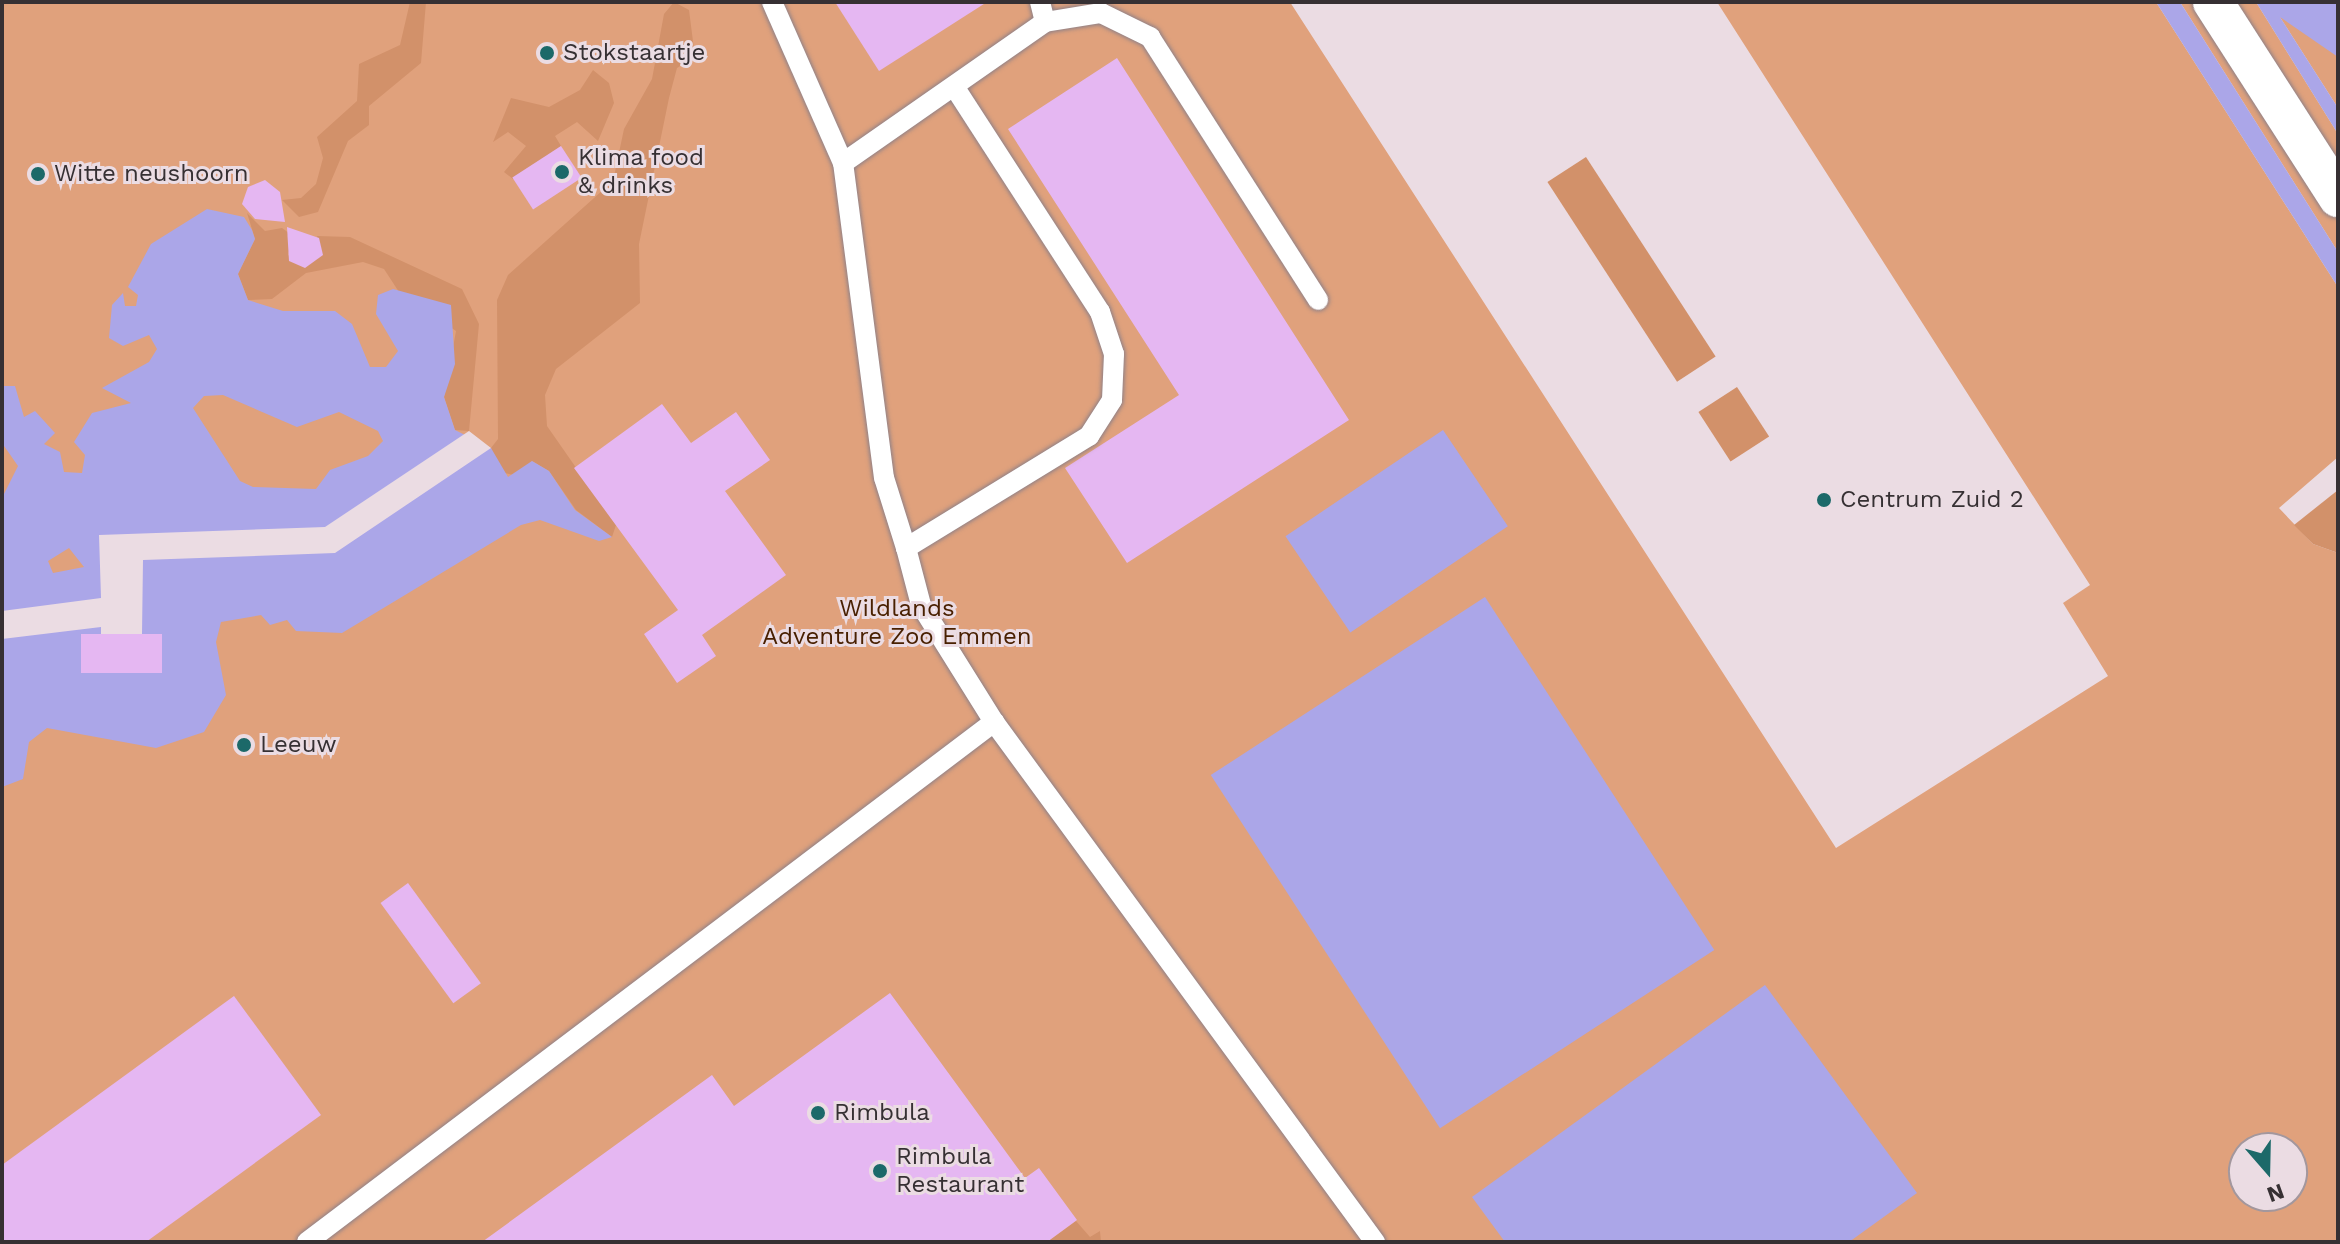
<!DOCTYPE html>
<html>
<head>
<meta charset="utf-8">
<style>
  body { margin:0 }
  #map { position:relative; width:2340px; height:1244px; overflow:hidden; background:#ebdce3; font-family:"Work Sans",sans-serif }
  div>[style] { position:absolute }
  .green>* { inset:0; background:#e0a17c }
  .forest>* { inset:0; background:#d2916a; transform-origin:0 0 }
  .water>* { inset:0; background:#aba6e8; transform-origin:0 0 }
  .pier>* { inset:0; background:#ebdce3 }
  .building>* { inset:0; background:#e5b7f2; transform-origin:0 0 }
  .roads { filter:drop-shadow(0 0 2px #8f8187) drop-shadow(0 0 2px #8f8187) }
  .lane>* { height:20px; margin:-10px; padding:0 10px; transform-origin:10px; border-radius:10px; background:#fff }
  .street>* { height:40px; margin:-20px; padding:0 20px; transform-origin:20px; border-radius:20px; background:#fff }
  .dots>* { width:22px; height:22px; translate:-50% -50%; box-sizing:border-box; border:4px solid #ebdce3; border-radius:50% }
  span { translate:-50% -50%; white-space:nowrap; text-align:center; line-height:1.15; -webkit-text-stroke:6px #ebdce3; paint-order:stroke }
  .poi-label { font-size:24px; color:#363033 }
  .left { translate:0 -50%; text-align:left }
  .park-label { font-size:24px; color:#492001 }
  .frame { position:absolute; inset:0; border:4px solid #363033; pointer-events:none }
  .north { position:absolute; left:2228px; top:1132px; width:80px; height:80px; box-sizing:border-box; background:#ebdce3; border:2px solid #a3979d; border-radius:50%; rotate:160deg; font-size:22px; font-weight:700; line-height:32px; text-align:center; color:#363033 }
  .north::after { content:''; display:block; margin:auto; width:28px; height:36px; background:#1c6969; clip-path:polygon(50% 0,100% 100%,50% 72%,0 100%) }
</style>
</head>
<body>
<div id="map">
  <div class="green">
    <i style="clip-path:polygon(evenodd,2px 2px,1290px 2px,1836px 848px,2108px 676px,2063px 603px,2090px 585px,1717px 2px,2156px 2px,2338px 287px,2338px 457px,2279px 508px,2313px 544px,2338px 553px,2338px 1242px,2px 1242px,2px 2px,2244px 1148px,2292px 1148px,2292px 1196px,2244px 1196px,2244px 1148px)"></i>
    <i style="clip-path:polygon(2180px 2px,2203px 2px,2338px 215px,2338px 252px)"></i>
    <i style="clip-path:polygon(2229px 2px,2256px 2px,2338px 134px,2338px 173px)"></i>
    <i style="clip-path:polygon(2338px 2px,2338px 108px,2278px 14px)"></i>
  </div>
  <div class="forest">
    <i style="clip-path:polygon(410px 2px,426px 2px,421px 63px,369px 106px,369px 125px,348px 141px,318px 212px,299px 217px,282px 200px,301px 198px,316px 184px,323px 158px,317px 137px,357px 101px,359px 64px,400px 45px)"></i>
    <i style="clip-path:polygon(674px 2px,689px 10px,695px 57px,677px 68px,669px 98px,639px 244px,640px 303px,556px 369px,545px 395px,547px 426px,616px 525px,612px 537px,576px 510px,549px 471px,532px 461px,517px 476px,501px 472px,491px 448px,498px 439px,497px 300px,508px 275px,613px 181px,624px 129px,652px 79px,664px 14px)"></i>
    <i style="clip-path:polygon(593px 70px,609px 83px,614px 103px,598px 141px,577px 122px,555px 136px,561px 146px,513px 179px,504px 172px,526px 146px,508px 132px,493px 142px,511px 98px,549px 107px,580px 90px)"></i>
    <i style="left:1586px;top:157px;width:238px;height:46px;rotate:57deg"></i>
    <i style="clip-path:polygon(247px 213px,265px 231px,282px 228px,293px 236px,288px 255px,305px 267px,322px 255px,317px 236px,350px 237px,462px 289px,479px 324px,469px 431px,455px 430px,444px 397px,456px 331px,399px 292px,384px 269px,363px 262px,306px 273px,272px 299px,248px 300px,238px 274px,255px 239px)"></i>
    <i style="left:1737px;top:387px;width:59px;height:46px;rotate:57deg"></i>
    <i style="clip-path:polygon(2338px 490px,2338px 553px,2313px 544px,2294px 525px)"></i>
    <i style="clip-path:polygon(1076px 1221px,1090px 1237px,1100px 1231px,1101px 1242px,1047px 1242px)"></i>
  </div>
  <div class="water">
    <i style="clip-path:polygon(2156px 2px,2180px 2px,2338px 252px,2338px 287px)"></i>
    <i style="clip-path:polygon(2256px 2px,2338px 2px,2338px 57px,2280px 17px,2338px 108px,2338px 134px)"></i>
    <i style="clip-path:polygon(evenodd,207px 209px,244px 217px,252px 230px,255px 239px,238px 274px,248px 300px,283px 311px,335px 311px,352px 324px,370px 367px,386px 367px,398px 351px,376px 314px,378px 295px,393px 289px,451px 305px,455px 364px,444px 397px,455px 430px,491px 448px,508px 477px,532px 461px,549px 471px,575px 510px,612px 537px,599px 541px,540px 520px,521px 525px,342px 633px,296px 631px,287px 620px,270px 625px,261px 615px,221px 622px,216px 642px,226px 695px,204px 732px,156px 748px,47px 728px,29px 742px,23px 779px,2px 787px,2px 498px,18px 466px,2px 443px,2px 386px,15px 386px,24px 417px,35px 411px,55px 433px,44px 444px,60px 452px,64px 472px,82px 473px,85px 455px,74px 442px,92px 413px,131px 403px,102px 388px,149px 362px,157px 349px,149px 335px,123px 346px,109px 338px,112px 305px,123px 293px,125px 306px,136px 306px,138px 295px,128px 287px,151px 244px,207px 209px,223px 395px,297px 427px,339px 412px,378px 431px,383px 441px,368px 456px,330px 470px,316px 489px,253px 487px,240px 481px,193px 408px,204px 396px,223px 395px,207px 209px,69px 548px,84px 567px,53px 573px,48px 561px,69px 548px)"></i>
    <i style="left:1443px;top:430px;width:116px;height:190px;rotate:56deg"></i>
    <i style="left:1485px;top:597px;width:421px;height:327px;rotate:57deg"></i>
    <i style="clip-path:polygon(1765px 985px,1917px 1193px,1849px 1242px,1505px 1242px,1472px 1197px)"></i>
  </div>
  <div class="pier">
    <i style="clip-path:polygon(469px 431px,491px 448px,335px 553px,143px 560px,142px 634px,101px 635px,101px 627px,2px 639px,2px 611px,101px 598px,99px 535px,325px 527px)"></i>
  </div>
  <div class="building">
    <i style="clip-path:polygon(835px 2px,987px 2px,879px 71px)"></i>
    <i style="clip-path:polygon(1117px 58px,1349px 420px,1127px 563px,1065px 468px,1179px 395px,1008px 129px)"></i>
    <i style="left:561px;top:146px;width:38px;height:58px;rotate:57deg"></i>
    <i style="clip-path:polygon(265px 180px,280px 192px,285px 222px,255px 219px,242px 204px,248px 187px)"></i>
    <i style="clip-path:polygon(287px 227px,319px 238px,323px 255px,305px 268px,289px 261px)"></i>
    <i style="clip-path:polygon(662px 404px,691px 443px,736px 412px,770px 460px,725px 491px,786px 575px,702px 635px,716px 656px,677px 683px,644px 634px,678px 610px,574px 468px)"></i>
    <i style="left:162px;top:634px;width:39px;height:81px;rotate:90deg"></i>
    <i style="left:408px;top:883px;width:124px;height:34px;rotate:54deg"></i>
    <i style="clip-path:polygon(890px 993px,1025px 1178px,1039px 1168px,1077px 1220px,1047px 1242px,482px 1242px,712px 1075px,734px 1106px)"></i>
    <i style="clip-path:polygon(234px 996px,321px 1115px,146px 1242px,2px 1242px,2px 1165px)"></i>
  </div>
  <div class="roads">
    <div class="lane">
      <i style="left:772px;top:2px;width:176px;rotate:66.2deg"></i>
      <i style="left:1045px;top:22px;width:57px;rotate:-9.1deg"></i>
      <i style="left:1101px;top:13px;width:55px;rotate:26.1deg"></i>
      <i style="left:1150px;top:37px;width:312px;rotate:57.4deg"></i>
      <i style="left:906px;top:548px;width:73px;rotate:-107.4deg"></i>
      <i style="left:884px;top:478px;width:318px;rotate:-97.4deg"></i>
      <i style="left:843px;top:163px;width:246px;rotate:-34.9deg"></i>
      <i style="left:1045px;top:22px;width:21px;rotate:-104deg"></i>
      <i style="left:994px;top:722px;width:645px;rotate:53.77deg"></i>
      <i style="left:307px;top:1242px;width:862px;rotate:-37.12deg"></i>
      <i style="left:994px;top:722px;width:138px;rotate:-122deg"></i>
      <i style="left:921px;top:605px;width:59px;rotate:-104.7deg"></i>
      <i style="left:906px;top:548px;width:215px;rotate:-31.5deg"></i>
      <i style="left:1089px;top:436px;width:43px;rotate:-57.4deg"></i>
      <i style="left:1112px;top:400px;width:46px;rotate:-87.5deg"></i>
      <i style="left:1114px;top:354px;width:44px;rotate:-108.4deg"></i>
      <i style="left:1100px;top:312px;width:265px;rotate:-122.9deg"></i>
    </div>
    <div class="street">
      <i style="left:2213px;top:2px;width:232px;rotate:57.3deg"></i>
    </div>
  </div>
  <div class="dots">
    <i style="left:547px;top:53px;background:#1c6969"></i>
    <i style="left:562px;top:172px;background:#1c6969"></i>
    <i style="left:38px;top:174px;background:#1c6969"></i>
    <i style="left:1824px;top:500px;background:#1c6969"></i>
    <i style="left:244px;top:745px;background:#1c6969"></i>
    <i style="left:818px;top:1113px;background:#1c6969"></i>
    <i style="left:880px;top:1171px;background:#1c6969"></i>
  </div>
  <div class="poi-label">
    <span class="left" style="left:563px;top:53px">Stokstaartje</span>
    <span class="left" style="left:578px;top:172px">Klima food<br>&amp; drinks</span>
    <span class="left" style="left:54px;top:174px">Witte neushoorn</span>
    <span class="left" style="left:1840px;top:500px">Centrum Zuid 2</span>
    <span class="left" style="left:260px;top:745px">Leeuw</span>
    <span class="left" style="left:834px;top:1113px">Rimbula</span>
    <span class="left" style="left:896px;top:1171px">Rimbula<br>Restaurant</span>
  </div>
  <div class="park-label">
    <span style="left:897px;top:623px">Wildlands<br>Adventure Zoo Emmen</span>
  </div>
  <div class="frame"></div>
  <div class="north">N</div>
</div>
</body>
</html>
